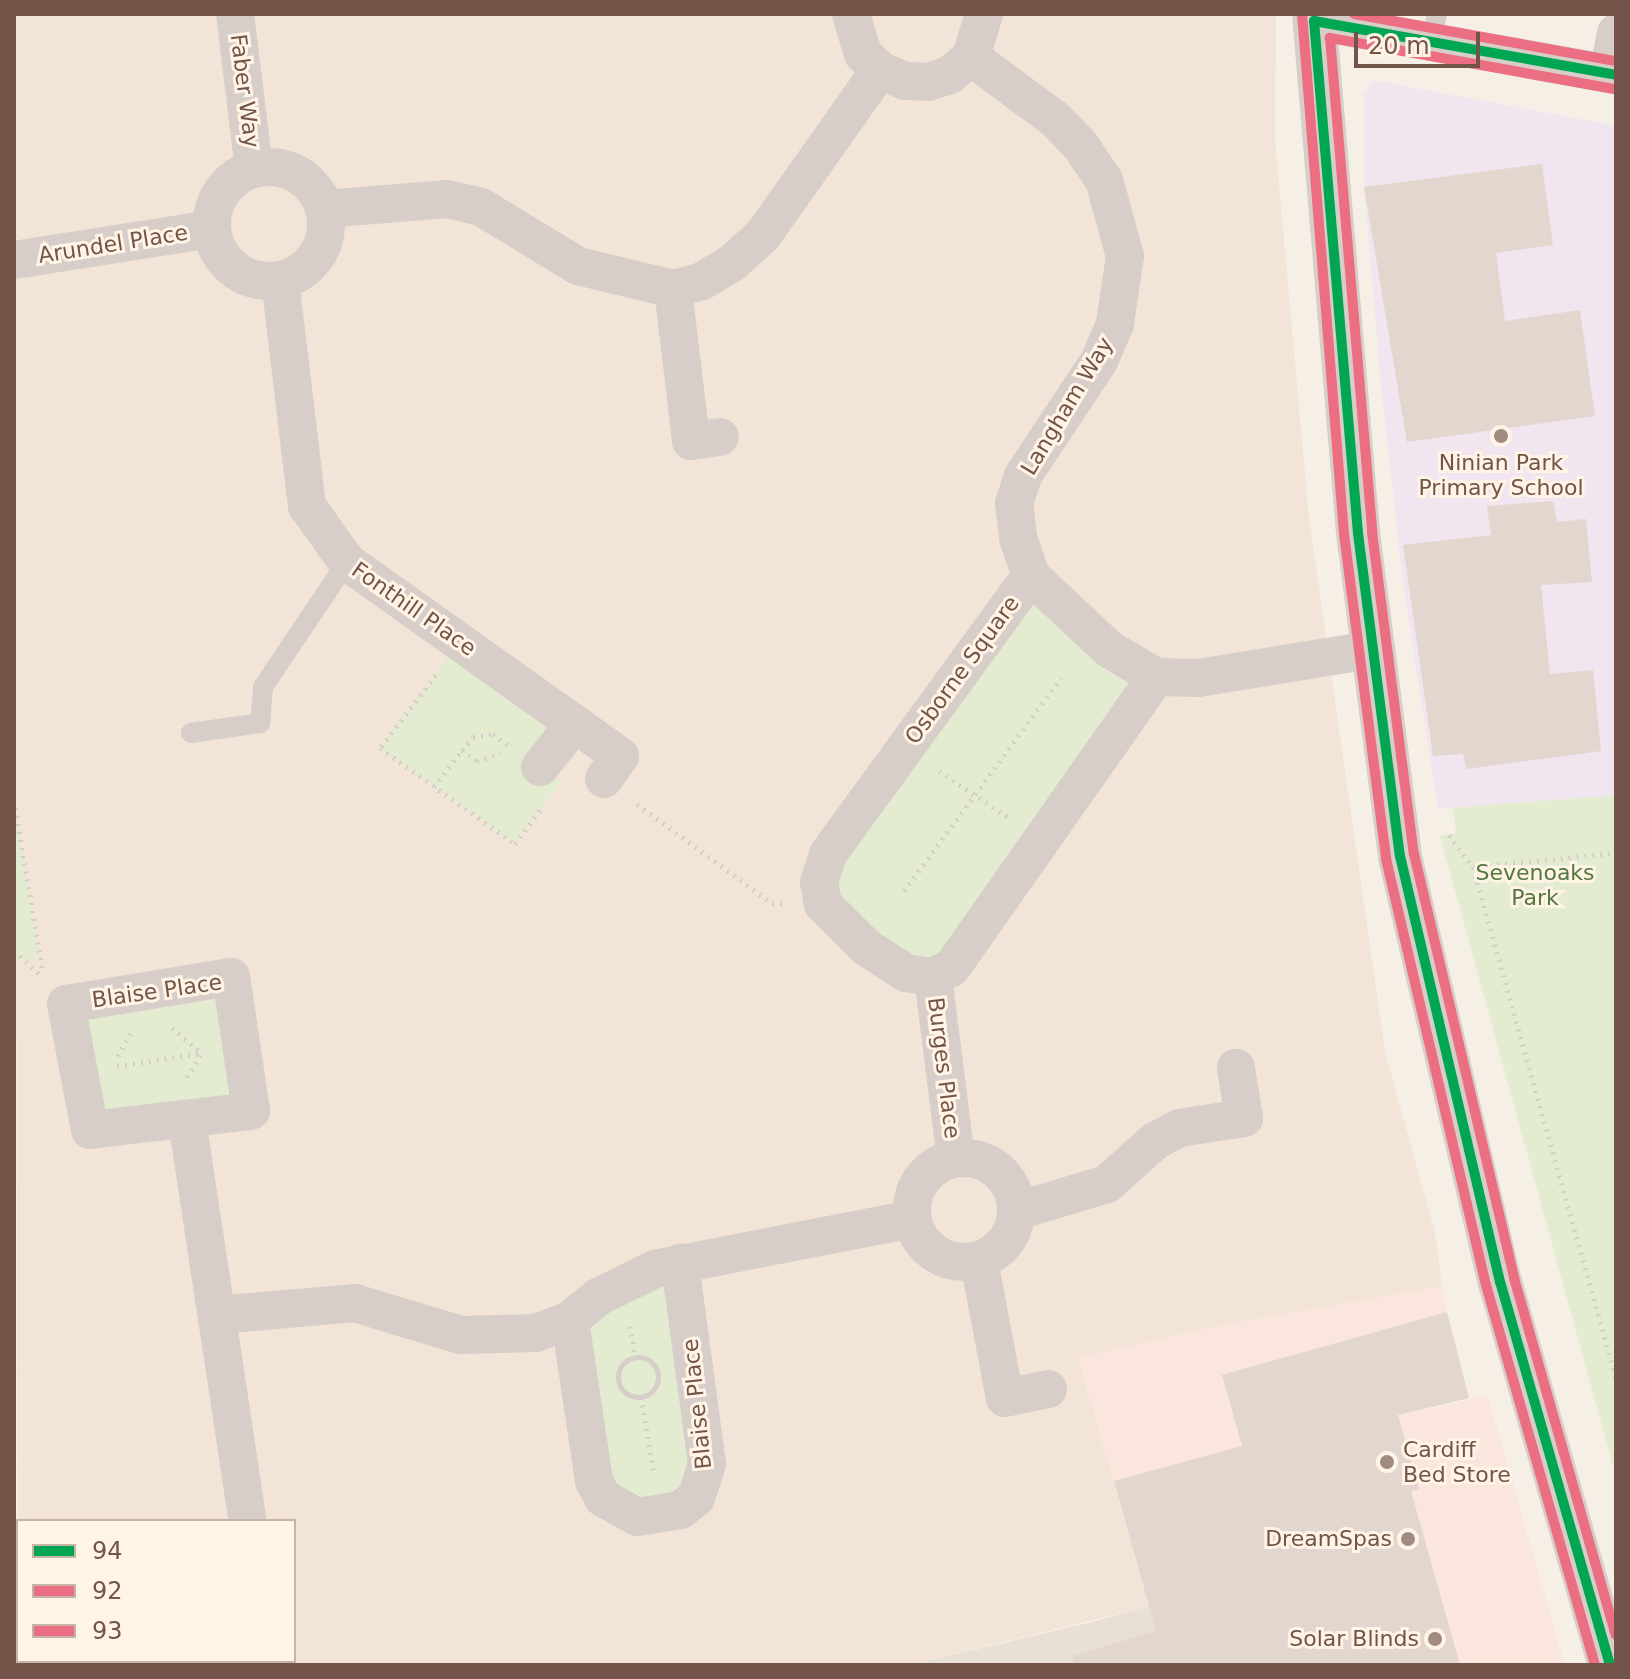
<!DOCTYPE html>
<html>
<head>
<meta charset="utf-8">
<style>
  body { margin:0 }
  #map { position:relative; width:1630px; height:1679px; overflow:hidden; background:#f6efe6; font-family:"DejaVu Sans",sans-serif }
  div>[style] { position:absolute }
  .residential>* { inset:0; background:#f2e4d6 }
  .commercial>* { inset:0; background:#fae6dc }
  .industrial>* { inset:0; background:#e8dfd7 }
  .education>* { inset:0; background:#f1e5f0 }
  .green>* { inset:0; background:#e3ecd1; transform-origin:0 0 }
  .building>* { inset:0; background:#e2d6ce }
  .path>* { height:5px; margin-top:-2.5px; transform-origin:0; background:repeating-linear-gradient(90deg,#d7cec9 0 2px,transparent 0 8px) }
  .path>.ring { margin:-2.5px; padding:0; box-sizing:content-box; background:none; border:5px solid #d7cec9; border-radius:50% }
  .lane>* { height:20px; margin:-10px; padding:0 10px; transform-origin:10px; border-radius:10px; background:#d7cec9 }
  .street>* { height:38px; margin:-19px; padding:0 19px; transform-origin:19px; border-radius:19px; background:#d7cec9 }
  .street>.ring { margin:-19px; padding:0; box-sizing:content-box; background:none; border:38px solid #d7cec9; border-radius:50% }
  .secondary>* { height:44px; margin:-22px; padding:0 22px; transform-origin:22px; border-radius:22px; background:#d7cec9 }
  .bus-1>* { height:10px; margin:-5px; padding:0 5px; transform-origin:5px; border-radius:5px; background:#00a651 }
  .bus-2>* { height:10px; margin:-5px; padding:0 5px; transform-origin:5px; border-radius:5px; background:#eb6e82 }
  .bus-3>* { height:10px; margin:-5px; padding:0 5px; transform-origin:5px; border-radius:5px; background:#eb6e82 }
  .dots>* { width:22px; height:22px; translate:-50% -50%; box-sizing:border-box; border:4px solid #fff4e6; border-radius:50% }
  span { translate:-50% -50%; white-space:nowrap; text-align:center; line-height:1.15; -webkit-text-stroke:6px #fff4e6; paint-order:stroke }
  .street-label { font-size:22px; color:#735448 }
  .poi-label { font-size:22px; color:#735448 }
  .left { translate:0 -50%; text-align:left }
  .right { translate:-100% -50%; text-align:right }
  .park-label { font-size:22px; color:#547840 }
  .frame { position:absolute; inset:0; border:16px solid #735448; pointer-events:none }
  .legend { position:absolute; left:16px; top:1519px; width:280px; height:144px; box-sizing:border-box; background:#fff4e6; border:2px solid #c7b4a7; margin:0; padding:10px 14px; list-style:none; font-size:24px; color:#735448 }
  .legend li { display:flex; align-items:center; gap:16px; height:40px }
  .legend b { width:40px; border:2px solid #c7b4a7 }
  .scale { position:absolute; left:1354px; top:32px; width:126px; height:36px; box-sizing:border-box; border:4px solid #735448; border-top:0; padding-left:10px; font-size:24px; line-height:28px; white-space:nowrap; color:#735448; -webkit-text-stroke:6px #fff4e6; paint-order:stroke }
</style>
</head>
<body>
<div id="map">
  <div class="residential">
    <i style="clip-path:polygon(14px 14px,1276px 14px,1275px 140px,1309px 518px,1385px 1052px,1435px 1233px,1442px 1286px,1208px 1328px,1079px 1358px,1149px 1606px,909px 1665px,20px 1665px,19px 1661px,294px 1661px,294px 1521px,18px 1521px,18px 1657px)"></i>
  </div>
  <div class="commercial">
    <i style="clip-path:polygon(1442px 1286px,1447px 1312px,1315px 1350px,1398px 1415px,1488px 1396px,1565px 1665px,1166px 1665px,1078px 1358px,1208px 1328px)"></i>
  </div>
  <div class="industrial">
    <i style="clip-path:polygon(1149px 1606px,1166px 1665px,909px 1665px,1092px 1622px)"></i>
  </div>
  <div class="education">
    <i style="clip-path:polygon(1373px 80px,1616px 126px,1616px 795px,1438px 809px,1404px 590px,1381px 386px,1364px 187px,1364px 94px)"></i>
  </div>
  <div class="green">
    <i style="clip-path:polygon(1031px 576px,1156px 677px,933px 977px,839px 925px,828px 854px)"></i>
    <i style="clip-path:polygon(460px 642px,575px 723px,540px 767px,561px 782px,515px 844px,380px 748px)"></i>
    <i style="clip-path:polygon(1616px 795px,1616px 1477px,1440px 836px,1456px 833px,1453px 808px)"></i>
    <i style="clip-path:polygon(14px 800px,40px 957px,14px 962px)"></i>
    <i style="left:231px;top:977px;width:135px;height:167px;rotate:82deg"></i>
    <i style="clip-path:polygon(680px 1263px,705px 1482px,619px 1511px,570px 1320px)"></i>
  </div>
  <div class="building">
    <i style="clip-path:polygon(1542px 164px,1553px 245px,1496px 253px,1505px 321px,1580px 310px,1595px 416px,1407px 442px,1364px 187px)"></i>
    <i style="clip-path:polygon(1553px 501px,1557px 522px,1586px 519px,1592px 582px,1541px 585px,1550px 674px,1593px 670px,1601px 751px,1466px 769px,1463px 754px,1433px 756px,1403px 545px,1491px 535px,1487px 506px)"></i>
    <i style="clip-path:polygon(1447px 1312px,1469px 1398px,1398px 1415px,1419px 1489px,1411px 1491px,1460px 1665px,1074px 1665px,1073px 1656px,1156px 1631px,1114px 1481px,1242px 1446px,1222px 1375px)"></i>
  </div>
  <div class="path">
    <i style="left:436px;top:675px;width:92px;rotate:127.5deg"></i>
    <i style="left:380px;top:748px;width:166px;rotate:35.4deg"></i>
    <i style="left:515px;top:844px;width:47px;rotate:-53.6deg"></i>
    <i style="left:462px;top:750px;width:17px;rotate:-50deg"></i>
    <i style="left:473px;top:737px;width:20px;rotate:-9deg"></i>
    <i style="left:493px;top:734px;width:18px;rotate:38deg"></i>
    <i style="left:939px;top:771px;width:83px;rotate:33.7deg"></i>
    <i style="left:434px;top:787px;width:46px;rotate:-52.9deg"></i>
    <i style="left:462px;top:750px;width:19px;rotate:36deg"></i>
    <i style="left:477px;top:761px;width:25px;rotate:-18deg"></i>
    <i style="left:14px;top:800px;width:175px;rotate:80.5deg"></i>
    <i style="left:637px;top:804px;width:167px;rotate:36.3deg"></i>
    <i style="left:772px;top:903px;width:10px"></i>
    <i style="left:1449px;top:835px;width:40px;rotate:53deg"></i>
    <i style="left:1473px;top:867px;width:531px;rotate:74.37deg"></i>
    <i style="left:1473px;top:867px;width:144px;rotate:-5.6deg"></i>
    <i style="left:904px;top:891px;width:265px;rotate:-53.6deg"></i>
    <i style="left:14px;top:950px;width:35px;rotate:44deg"></i>
    <i style="left:172px;top:1028px;width:38px;rotate:40deg"></i>
    <i style="left:118px;top:1056px;width:26px;rotate:-61deg"></i>
    <i style="left:117px;top:1066px;width:86px;rotate:-8.7deg"></i>
    <i style="left:187px;top:1077px;width:26px;rotate:-58deg"></i>
    <i style="left:630px;top:1326px;width:30px;rotate:81deg"></i>
    <i class="ring" style="left:618px;top:1357px;width:35px;height:35px"></i>
    <i style="left:641px;top:1397px;width:79px;rotate:80.5deg"></i>
  </div>
  <div class="lane">
    <i style="left:1431px;top:42px;width:29px;rotate:-78deg"></i>
    <i style="left:191px;top:733px;width:70px;rotate:-8.2deg"></i>
    <i style="left:260px;top:723px;width:36px;rotate:-85deg"></i>
    <i style="left:263px;top:687px;width:151px;rotate:-56.1deg"></i>
  </div>
  <div class="street">
    <i style="left:235px;top:14px;width:155px;rotate:83deg"></i>
    <i style="left:851px;top:14px;width:42px;rotate:73.3deg"></i>
    <i style="left:863px;top:54px;width:23px;rotate:43deg"></i>
    <i style="left:880px;top:70px;width:27px;rotate:24deg"></i>
    <i style="left:905px;top:81px;width:23px;rotate:2deg"></i>
    <i style="left:928px;top:82px;width:23px;rotate:-18deg"></i>
    <i style="left:950px;top:75px;width:28px;rotate:-41deg"></i>
    <i style="left:971px;top:57px;width:45px;rotate:-73.2deg"></i>
    <i style="left:1314px;top:21px;width:307px;rotate:10.1deg"></i>
    <i style="left:971px;top:57px;width:106px;rotate:36.5deg"></i>
    <i style="left:1056px;top:120px;width:35px;rotate:46deg"></i>
    <i style="left:1080px;top:145px;width:42px;rotate:55.6deg"></i>
    <i style="left:1104px;top:180px;width:79px;rotate:74.6deg"></i>
    <i style="left:1125px;top:256px;width:69px;rotate:98.4deg"></i>
    <i style="left:1115px;top:324px;width:40px;rotate:113.4deg"></i>
    <i style="left:1099px;top:361px;width:138px;rotate:123.5deg"></i>
    <i style="left:1023px;top:476px;width:28px;rotate:108deg"></i>
    <i style="left:1014px;top:503px;width:35px;rotate:83deg"></i>
    <i style="left:1018px;top:538px;width:40px;rotate:71.1deg"></i>
    <i style="left:1608px;top:74px;width:42px;rotate:-79deg"></i>
    <i class="ring" style="left:212px;top:167px;width:76px;height:76px"></i>
    <i style="left:324px;top:209px;width:123px;rotate:-4.6deg"></i>
    <i style="left:447px;top:199px;width:35px;rotate:13deg"></i>
    <i style="left:481px;top:207px;width:114px;rotate:31.3deg"></i>
    <i style="left:578px;top:266px;width:98px;rotate:13.6deg"></i>
    <i style="left:673px;top:289px;width:30px;rotate:-15deg"></i>
    <i style="left:702px;top:281px;width:35px;rotate:-31deg"></i>
    <i style="left:732px;top:263px;width:42px;rotate:-42.1deg"></i>
    <i style="left:763px;top:235px;width:202px;rotate:-54.7deg"></i>
    <i style="left:14px;top:260px;width:200px;rotate:-8.9deg"></i>
    <i style="left:280px;top:280px;width:228px;rotate:83.2deg"></i>
    <i style="left:307px;top:506px;width:69px;rotate:54.5deg"></i>
    <i style="left:347px;top:562px;width:335px;rotate:35.4deg"></i>
    <i style="left:620px;top:756px;width:28px;rotate:125deg"></i>
    <i style="left:673px;top:289px;width:153px;rotate:83.2deg"></i>
    <i style="left:691px;top:441px;width:29px;rotate:-8deg"></i>
    <i style="left:1031px;top:576px;width:107px;rotate:43.1deg"></i>
    <i style="left:1109px;top:649px;width:55px;rotate:30.8deg"></i>
    <i style="left:1156px;top:677px;width:355px;rotate:125.1deg"></i>
    <i style="left:952px;top:967px;width:21px;rotate:152deg"></i>
    <i style="left:933px;top:977px;width:27px;rotate:-172deg"></i>
    <i style="left:906px;top:973px;width:48px;rotate:-147deg"></i>
    <i style="left:866px;top:947px;width:61px;rotate:-135deg"></i>
    <i style="left:823px;top:904px;width:22px;rotate:-100deg"></i>
    <i style="left:819px;top:882px;width:29px;rotate:-72deg"></i>
    <i style="left:828px;top:854px;width:344px;rotate:-53.9deg"></i>
    <i style="left:1156px;top:677px;width:42px;rotate:1.4deg"></i>
    <i style="left:1198px;top:678px;width:175px;rotate:-9.2deg"></i>
    <i style="left:540px;top:767px;width:56px;rotate:-51.5deg"></i>
    <i style="left:231px;top:977px;width:135px;rotate:81.5deg"></i>
    <i style="left:251px;top:1111px;width:162px;rotate:173.3deg"></i>
    <i style="left:90px;top:1130px;width:128px;rotate:-100.8deg"></i>
    <i style="left:66px;top:1004px;width:167px;rotate:-9.3deg"></i>
    <i style="left:933px;top:977px;width:182px;rotate:82.8deg"></i>
    <i style="left:187px;top:1120px;width:406px;rotate:81.4deg"></i>
    <i class="ring" style="left:912px;top:1158px;width:66px;height:66px"></i>
    <i style="left:1017px;top:1211px;width:94px;rotate:-16.7deg"></i>
    <i style="left:1107px;top:1184px;width:64px;rotate:-41.9deg"></i>
    <i style="left:1155px;top:1141px;width:27px;rotate:-28deg"></i>
    <i style="left:1179px;top:1128px;width:66px;rotate:-8.7deg"></i>
    <i style="left:1244px;top:1118px;width:51px;rotate:-99.1deg"></i>
    <i style="left:979px;top:1261px;width:139px;rotate:79.3deg"></i>
    <i style="left:1005px;top:1398px;width:44px;rotate:-11.8deg"></i>
    <i style="left:218px;top:1315px;width:138px;rotate:-5deg"></i>
    <i style="left:355px;top:1303px;width:110px;rotate:16.9deg"></i>
    <i style="left:460px;top:1335px;width:75px;rotate:-1.5deg"></i>
    <i style="left:535px;top:1333px;width:37px;rotate:-20deg"></i>
    <i style="left:570px;top:1320px;width:38px;rotate:-39deg"></i>
    <i style="left:600px;top:1296px;width:61px;rotate:-26.1deg"></i>
    <i style="left:655px;top:1269px;width:262px;rotate:-11deg"></i>
    <i style="left:570px;top:1320px;width:163px;rotate:81.5deg"></i>
    <i style="left:594px;top:1481px;width:19px;rotate:62deg"></i>
    <i style="left:603px;top:1498px;width:39px;rotate:29deg"></i>
    <i style="left:637px;top:1517px;width:44px;rotate:-9.2deg"></i>
    <i style="left:680px;top:1510px;width:20px;rotate:-37deg"></i>
    <i style="left:696px;top:1498px;width:36px;rotate:-72deg"></i>
    <i style="left:707px;top:1464px;width:203px;rotate:-97.7deg"></i>
  </div>
  <div class="secondary">
    <i style="left:1314px;top:14px;width:521px;rotate:85.15deg"></i>
    <i style="left:1358px;top:533px;width:327px;rotate:82.6deg"></i>
    <i style="left:1400px;top:857px;width:437px;rotate:76.8deg"></i>
    <i style="left:1500px;top:1282px;width:398px;rotate:74deg"></i>
  </div>
  <div class="bus-1">
    <i style="left:1610px;top:1665px;width:398px;rotate:-106deg"></i>
    <i style="left:1500px;top:1282px;width:437px;rotate:-103.2deg"></i>
    <i style="left:1400px;top:857px;width:327px;rotate:-97.4deg"></i>
    <i style="left:1358px;top:533px;width:514px;rotate:-94.91deg"></i>
    <i style="left:1314px;top:21px;width:307px;rotate:10.1deg"></i>
  </div>
  <div class="bus-2">
    <i style="left:1614px;top:89px;width:289px;rotate:-169.8deg"></i>
    <i style="left:1330px;top:38px;width:496px;rotate:85.1deg"></i>
    <i style="left:1372px;top:532px;width:325px;rotate:82.6deg"></i>
    <i style="left:1414px;top:854px;width:436px;rotate:76.7deg"></i>
    <i style="left:1514px;top:1278px;width:371px;rotate:74.1deg"></i>
  </div>
  <div class="bus-3">
    <i style="left:1302px;top:14px;width:522px;rotate:85.38deg"></i>
    <i style="left:1344px;top:534px;width:328px;rotate:82.6deg"></i>
    <i style="left:1386px;top:859px;width:438px;rotate:76.8deg"></i>
    <i style="left:1486px;top:1285px;width:395px;rotate:74deg"></i>
    <i style="left:1354px;top:14px;width:266px;rotate:10.2deg"></i>
  </div>
  <div class="dots">
    <i style="left:1501px;top:436px;background:#a18a7f"></i>
    <i style="left:1387px;top:1462px;background:#a18a7f"></i>
    <i style="left:1408px;top:1539px;background:#a18a7f"></i>
    <i style="left:1435px;top:1639px;background:#a18a7f"></i>
  </div>
  <div class="street-label">
    <span style="left:245px;top:91px;rotate:83deg">Faber Way</span>
    <span style="left:113px;top:244px;rotate:-9deg">Arundel Place</span>
    <span style="left:1067px;top:406px;rotate:-59deg">Langham Way</span>
    <span style="left:414px;top:609px;rotate:35deg">Fonthill Place</span>
    <span style="left:962px;top:670px;rotate:-54deg">Osborne Square</span>
    <span style="left:157px;top:991px;rotate:-8deg">Blaise Place</span>
    <span style="left:944px;top:1068px;rotate:83deg">Burges Place</span>
    <span style="left:697px;top:1404px;rotate:-96deg">Blaise Place</span>
  </div>
  <div class="poi-label">
    <span style="left:1501px;top:475px">Ninian Park<br>Primary School</span>
    <span class="left" style="left:1403px;top:1462px">Cardiff<br>Bed Store</span>
    <span class="right" style="left:1392px;top:1539px">DreamSpas</span>
    <span class="right" style="left:1419px;top:1639px">Solar Blinds</span>
  </div>
  <div class="park-label">
    <span style="left:1535px;top:885px">Sevenoaks<br>Park</span>
  </div>
  <div class="frame"></div>
  <ul class="legend">
  <li><b style="height:10px;background:#00a651"></b>94</li>
  <li><b style="height:10px;background:#eb6e82"></b>92</li>
  <li><b style="height:10px;background:#eb6e82"></b>93</li>
  </ul>
  <div class="scale">20 m</div>
</div>
</body>
</html>
